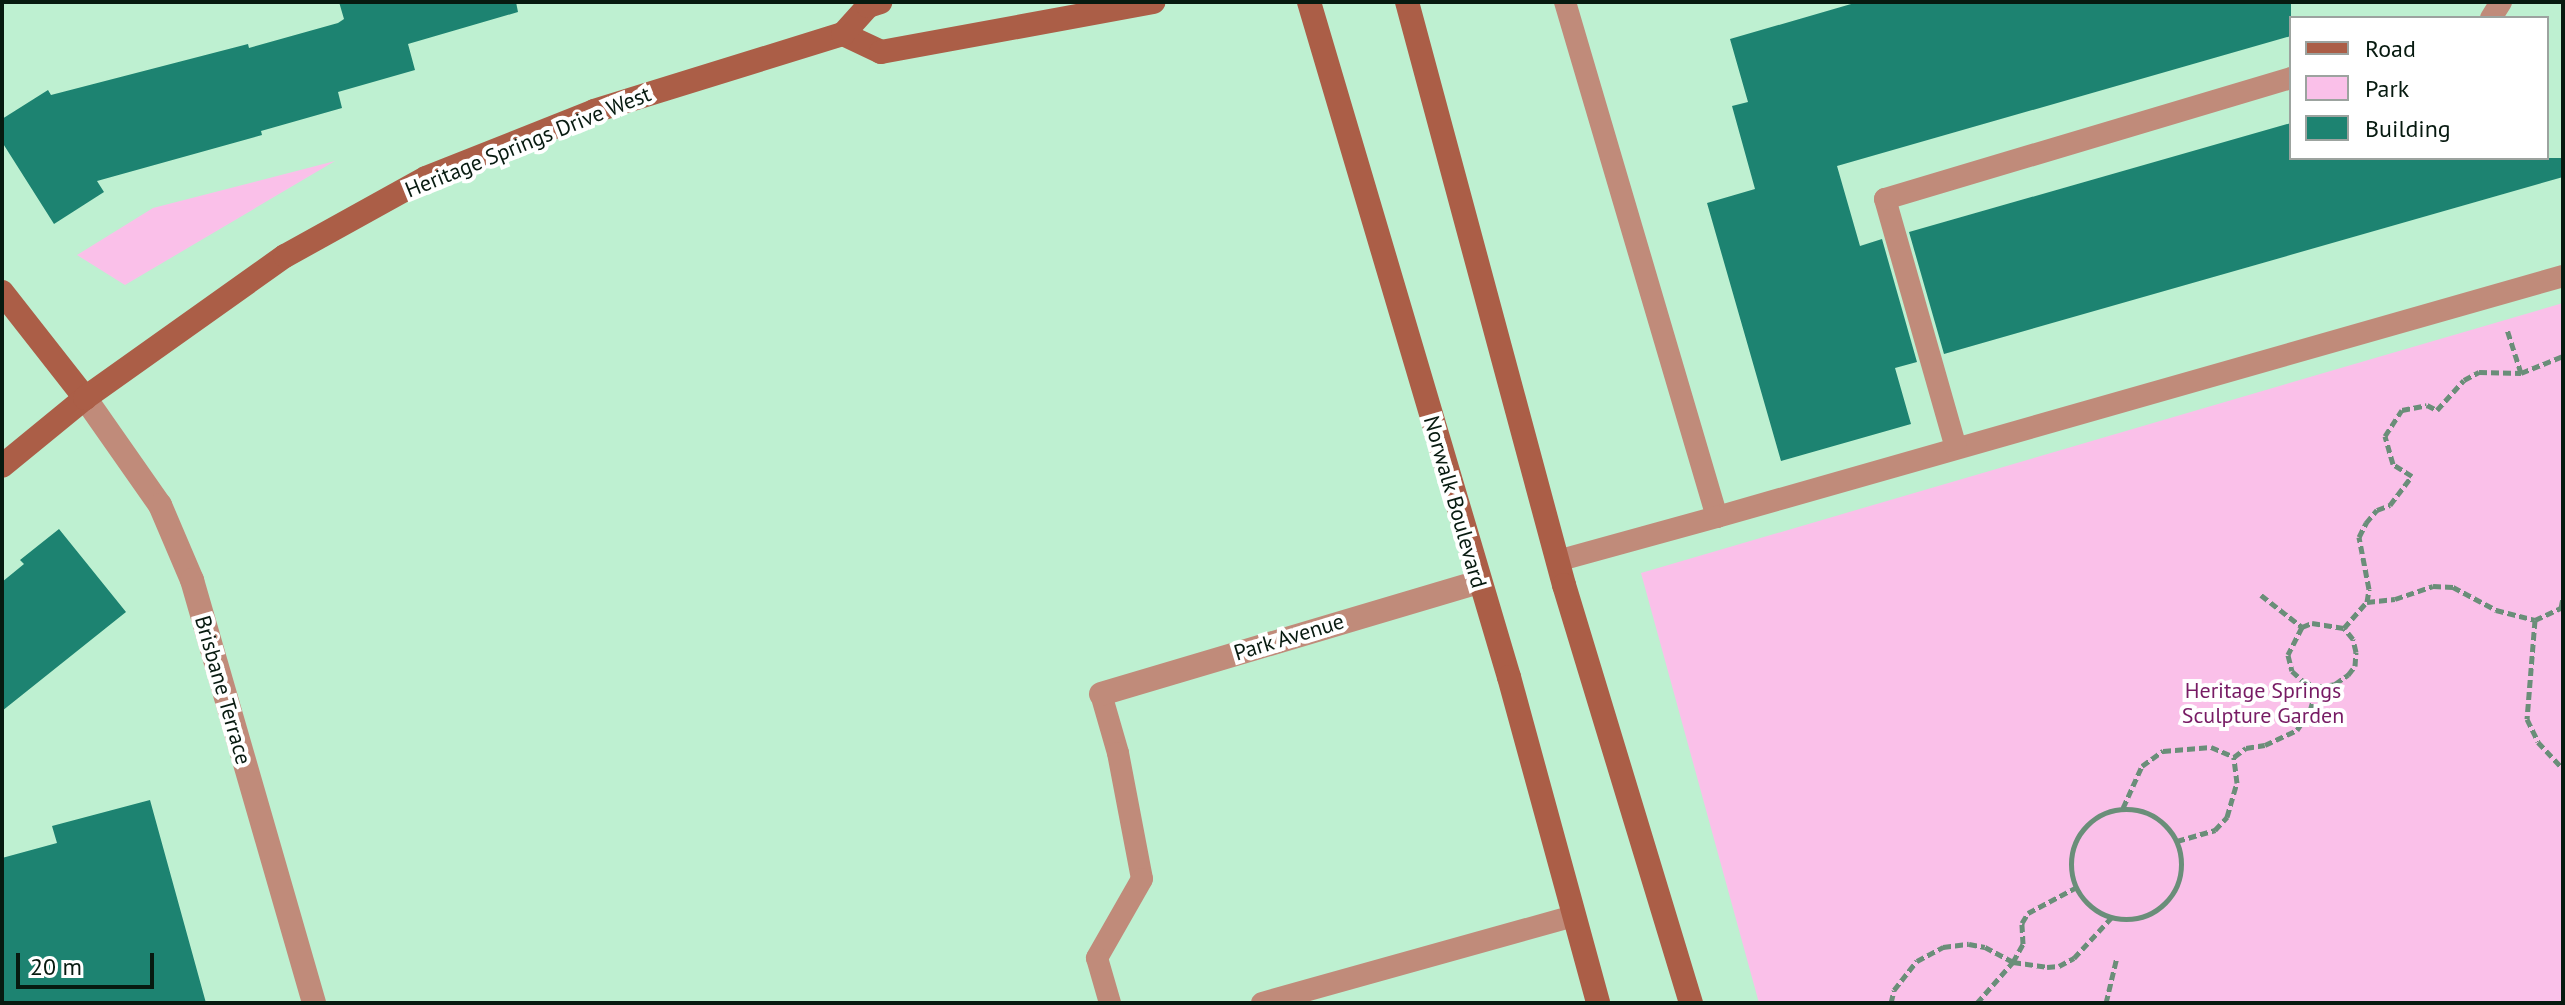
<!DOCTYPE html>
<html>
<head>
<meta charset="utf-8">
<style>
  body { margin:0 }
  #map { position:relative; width:2565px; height:1005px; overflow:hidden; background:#bef0d1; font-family:"PT Sans",sans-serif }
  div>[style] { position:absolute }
  .green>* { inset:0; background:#fac0e9 }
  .building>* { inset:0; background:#1d8371 }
  .path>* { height:5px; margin-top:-2.5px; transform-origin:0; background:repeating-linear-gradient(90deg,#6a8e79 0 8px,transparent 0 12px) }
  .path>.ring { margin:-2.5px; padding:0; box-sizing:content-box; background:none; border:5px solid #6a8e79; border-radius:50% }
  .lane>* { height:22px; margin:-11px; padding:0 11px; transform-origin:11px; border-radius:11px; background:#c08b7a }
  .street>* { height:24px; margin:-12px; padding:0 12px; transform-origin:12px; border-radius:12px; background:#c08b7a }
  .secondary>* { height:24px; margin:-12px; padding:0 12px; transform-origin:12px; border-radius:12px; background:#ab5e47 }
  span { translate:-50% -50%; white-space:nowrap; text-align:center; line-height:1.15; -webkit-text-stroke:8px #fff; paint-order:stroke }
  .street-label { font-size:22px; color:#071a10 }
  .park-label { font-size:22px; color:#771b64 }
  .frame { position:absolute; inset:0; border:4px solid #071a10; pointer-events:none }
  .legend { position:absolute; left:2289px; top:16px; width:260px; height:144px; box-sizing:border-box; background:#fff; border:2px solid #9ca39f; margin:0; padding:10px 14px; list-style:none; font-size:24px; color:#071a10 }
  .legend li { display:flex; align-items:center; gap:16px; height:40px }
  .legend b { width:40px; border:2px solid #9ca39f }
  .scale { position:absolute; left:16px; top:953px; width:138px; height:36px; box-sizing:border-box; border:4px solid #071a10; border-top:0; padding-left:10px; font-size:24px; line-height:28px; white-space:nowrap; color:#071a10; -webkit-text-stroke:6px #fff; paint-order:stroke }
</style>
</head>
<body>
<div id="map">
  <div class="green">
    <i style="clip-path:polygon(335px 161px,125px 285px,77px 255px,153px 208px)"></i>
    <i style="clip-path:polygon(2563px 303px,2563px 1003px,1759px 1003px,1641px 573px)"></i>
  </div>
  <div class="building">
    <i style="clip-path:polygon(339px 2px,516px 2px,518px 12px,408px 44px,415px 70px,338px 92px,342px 108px,261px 131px,262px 135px,97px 181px,104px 192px,54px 224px,2px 142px,2px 119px,48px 90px,51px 95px,248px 44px,249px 48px,338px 23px,344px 19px)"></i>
    <i style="clip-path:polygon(1858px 2px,2291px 2px,2291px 36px,1837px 166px,1860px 246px,1882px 239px,1917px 362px,1895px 368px,1911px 424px,1781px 461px,1707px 203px,1755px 189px,1732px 106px,1748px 102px,1730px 39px)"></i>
    <i style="clip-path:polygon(2291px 123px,2291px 158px,2563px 158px,2563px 177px,1944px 354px,1909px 232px)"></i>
    <i style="clip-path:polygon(59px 529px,126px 612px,2px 711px,2px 582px,24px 564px,20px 560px)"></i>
    <i style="clip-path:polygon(150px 800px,206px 1003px,2px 1003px,2px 858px,57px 843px,52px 826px)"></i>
  </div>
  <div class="path">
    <i style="left:2521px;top:373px;width:45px;rotate:-22deg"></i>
    <i style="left:2261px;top:595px;width:52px;rotate:38deg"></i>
    <i style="left:2302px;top:627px;width:11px;rotate:-22deg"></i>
    <i style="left:2312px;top:623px;width:32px;rotate:9deg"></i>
    <i style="left:2367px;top:602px;width:28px;rotate:-6deg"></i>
    <i style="left:2395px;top:599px;width:40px;rotate:-18.9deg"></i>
    <i style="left:2433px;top:586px;width:20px;rotate:3deg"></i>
    <i style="left:2453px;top:587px;width:49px;rotate:28.1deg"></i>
    <i style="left:2496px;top:610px;width:40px;rotate:14.4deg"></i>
    <i style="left:2535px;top:620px;width:99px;rotate:94.6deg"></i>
    <i style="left:2527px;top:719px;width:25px;rotate:64deg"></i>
    <i style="left:2538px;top:742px;width:37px;rotate:47deg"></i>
    <i style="left:2535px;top:620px;width:29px;rotate:-25deg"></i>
    <i style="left:2561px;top:608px;width:10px;rotate:-79deg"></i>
    <i style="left:2302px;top:627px;width:31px;rotate:117deg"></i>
    <i style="left:2288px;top:655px;width:16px;rotate:76deg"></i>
    <i style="left:2292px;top:671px;width:15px;rotate:42deg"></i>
    <i style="left:2303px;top:681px;width:15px;rotate:23deg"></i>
    <i style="left:2123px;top:808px;width:46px;rotate:-65.7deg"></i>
    <i style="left:2142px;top:766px;width:26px;rotate:-36deg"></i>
    <i style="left:2163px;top:751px;width:48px;rotate:-4.8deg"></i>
    <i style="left:2211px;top:747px;width:25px;rotate:23deg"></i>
    <i style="left:2234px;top:757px;width:15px;rotate:-37deg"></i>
    <i style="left:2246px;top:748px;width:19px;rotate:-9deg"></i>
    <i style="left:2265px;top:745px;width:35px;rotate:-25deg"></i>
    <i style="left:2297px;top:730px;width:23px;rotate:-56deg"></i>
    <i style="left:2310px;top:711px;width:25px;rotate:-74deg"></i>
    <i style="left:2317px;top:687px;width:18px;rotate:-9deg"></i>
    <i style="left:2335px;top:684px;width:16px;rotate:-35deg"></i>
    <i style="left:2348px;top:675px;width:11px;rotate:-52deg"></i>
    <i style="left:2355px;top:666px;width:14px;rotate:-86deg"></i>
    <i style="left:2356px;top:652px;width:13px;rotate:-103deg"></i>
    <i style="left:2353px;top:639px;width:14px;rotate:-129deg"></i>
    <i style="left:2344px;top:628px;width:35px;rotate:-49deg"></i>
    <i style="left:2367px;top:602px;width:13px;rotate:-81deg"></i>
    <i style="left:2369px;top:589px;width:53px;rotate:-100.9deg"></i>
    <i style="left:2359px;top:537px;width:16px;rotate:-63deg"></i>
    <i style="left:2366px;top:523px;width:17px;rotate:-50deg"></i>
    <i style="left:2377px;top:510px;width:14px;rotate:-21deg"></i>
    <i style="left:2390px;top:505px;width:36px;rotate:-53deg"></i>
    <i style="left:2412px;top:476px;width:22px;rotate:-148deg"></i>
    <i style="left:2393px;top:464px;width:29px;rotate:-106deg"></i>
    <i style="left:2385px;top:436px;width:31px;rotate:-57deg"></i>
    <i style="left:2402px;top:410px;width:25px;rotate:-11deg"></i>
    <i style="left:2427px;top:405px;width:11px;rotate:27deg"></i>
    <i style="left:2437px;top:410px;width:40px;rotate:-48deg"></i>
    <i style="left:2464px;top:380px;width:17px;rotate:-28deg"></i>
    <i style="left:2479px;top:372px;width:42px;rotate:1.4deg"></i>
    <i style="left:2521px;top:373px;width:46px;rotate:-107.7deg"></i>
    <i class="ring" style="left:2071px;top:809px;width:105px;height:105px"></i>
    <i style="left:2177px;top:841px;width:40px;rotate:-16deg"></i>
    <i style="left:2215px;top:830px;width:18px;rotate:-47deg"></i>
    <i style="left:2227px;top:817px;width:35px;rotate:-74deg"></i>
    <i style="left:2237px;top:783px;width:26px;rotate:-97deg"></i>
    <i style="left:1891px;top:1003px;width:13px;rotate:-77deg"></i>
    <i style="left:1894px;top:990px;width:37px;rotate:-52deg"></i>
    <i style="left:1917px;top:961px;width:30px;rotate:-28deg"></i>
    <i style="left:1943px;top:947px;width:26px;rotate:-7deg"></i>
    <i style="left:1969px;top:944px;width:16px;rotate:11deg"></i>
    <i style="left:1985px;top:947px;width:32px;rotate:28deg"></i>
    <i style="left:2013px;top:962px;width:34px;rotate:8deg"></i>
    <i style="left:2047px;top:967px;width:12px;rotate:-5deg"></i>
    <i style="left:2059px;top:966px;width:17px;rotate:-28deg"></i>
    <i style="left:2074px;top:958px;width:56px;rotate:-47.2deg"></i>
    <i style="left:1977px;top:1003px;width:55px;rotate:-48.7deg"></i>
    <i style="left:2013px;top:962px;width:21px;rotate:-61deg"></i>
    <i style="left:2023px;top:944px;width:21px;rotate:-93deg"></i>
    <i style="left:2022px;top:923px;width:12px;rotate:-59deg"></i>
    <i style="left:2028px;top:913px;width:53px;rotate:-28deg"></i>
    <i style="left:2106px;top:1003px;width:47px;rotate:-76.6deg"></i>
  </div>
  <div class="lane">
    <i style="left:1565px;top:2px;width:537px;rotate:73.56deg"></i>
    <i style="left:1717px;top:517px;width:880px;rotate:-15.9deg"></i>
    <i style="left:2491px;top:18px;width:19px;rotate:-58deg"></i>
    <i style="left:1956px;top:448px;width:259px;rotate:-105.9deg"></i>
    <i style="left:1885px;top:199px;width:424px;rotate:-16.6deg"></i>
    <i style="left:1557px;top:561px;width:166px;rotate:-15.4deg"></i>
    <i style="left:1101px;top:694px;width:61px;rotate:73.9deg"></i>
    <i style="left:1118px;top:753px;width:128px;rotate:79.2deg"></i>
    <i style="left:1142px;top:879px;width:91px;rotate:119.7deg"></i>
    <i style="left:1097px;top:958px;width:47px;rotate:73.9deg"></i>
    <i style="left:1262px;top:1003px;width:324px;rotate:-15.6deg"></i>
  </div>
  <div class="street">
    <i style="left:85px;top:398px;width:131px;rotate:55deg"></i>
    <i style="left:160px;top:505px;width:82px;rotate:66.9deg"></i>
    <i style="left:192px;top:580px;width:440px;rotate:73.9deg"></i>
    <i style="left:1101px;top:694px;width:394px;rotate:-16.5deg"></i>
  </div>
  <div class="secondary">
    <i style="left:1309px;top:2px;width:704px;rotate:73.5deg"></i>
    <i style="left:1509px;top:677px;width:338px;rotate:74.7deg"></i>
    <i style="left:1407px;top:2px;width:604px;rotate:74.93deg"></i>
    <i style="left:1564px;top:585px;width:437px;rotate:73.1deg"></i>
    <i style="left:843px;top:34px;width:42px;rotate:25.3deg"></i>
    <i style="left:881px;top:52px;width:277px;rotate:-10.4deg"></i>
    <i style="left:2px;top:292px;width:135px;rotate:51.9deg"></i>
    <i style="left:2px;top:466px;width:107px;rotate:-39.3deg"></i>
    <i style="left:85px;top:398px;width:245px;rotate:-35.4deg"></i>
    <i style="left:285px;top:256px;width:161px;rotate:-29deg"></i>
    <i style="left:426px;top:178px;width:181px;rotate:-21.7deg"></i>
    <i style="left:594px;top:111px;width:261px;rotate:-17.2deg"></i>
    <i style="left:843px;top:34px;width:38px;rotate:-48deg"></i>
    <i style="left:868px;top:6px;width:13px;rotate:-18deg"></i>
  </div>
  <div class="street-label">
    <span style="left:528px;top:142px;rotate:-22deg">Heritage Springs Drive West</span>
    <span style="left:1455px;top:502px;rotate:74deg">Norwalk Boulevard</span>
    <span style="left:1289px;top:637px;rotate:-17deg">Park Avenue</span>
    <span style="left:223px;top:690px;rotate:74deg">Brisbane Terrace</span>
  </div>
  <div class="park-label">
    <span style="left:2263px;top:703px">Heritage Springs<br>Sculpture Garden</span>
  </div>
  <div class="frame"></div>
  <ul class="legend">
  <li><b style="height:10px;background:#ab5e47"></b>Road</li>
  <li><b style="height:22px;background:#fac0e9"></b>Park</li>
  <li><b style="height:22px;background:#1d8371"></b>Building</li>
  </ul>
  <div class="scale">20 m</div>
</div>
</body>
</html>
